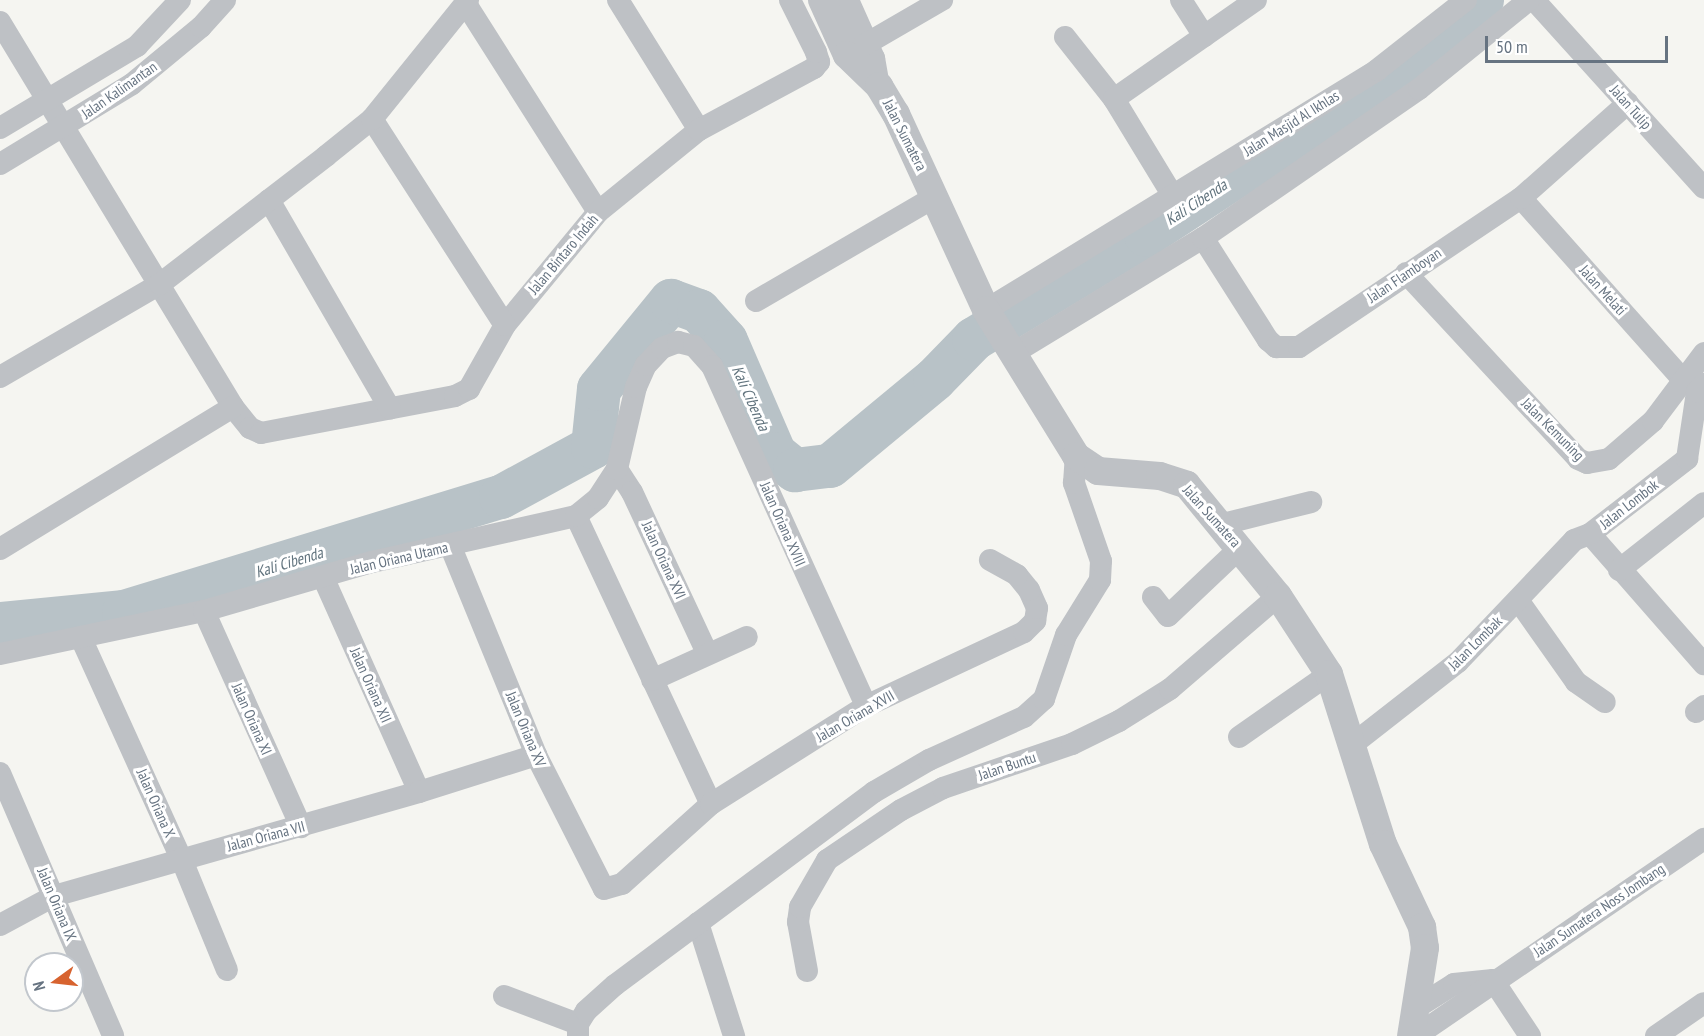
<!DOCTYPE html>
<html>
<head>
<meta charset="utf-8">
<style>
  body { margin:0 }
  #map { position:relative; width:1704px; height:1036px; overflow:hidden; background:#f5f5f1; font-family:"PT Sans Narrow",sans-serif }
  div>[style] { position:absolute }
  .river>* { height:44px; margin:-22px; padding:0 22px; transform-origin:22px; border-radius:22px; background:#b8c2c7 }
  .minor>* { height:22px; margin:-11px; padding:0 11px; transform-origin:11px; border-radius:11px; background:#bec1c5 }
  .tertiary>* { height:28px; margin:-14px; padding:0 14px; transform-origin:14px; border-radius:14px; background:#bec1c5 }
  span { translate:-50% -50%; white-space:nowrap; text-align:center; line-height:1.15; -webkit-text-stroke:6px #fff; paint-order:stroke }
  .street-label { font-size:15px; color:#667381 }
  .water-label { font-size:16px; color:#62747e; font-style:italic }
  .north { position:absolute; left:24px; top:952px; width:60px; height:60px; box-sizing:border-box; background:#fff; border:2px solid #c2c7cd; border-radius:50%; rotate:255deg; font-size:16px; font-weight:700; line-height:24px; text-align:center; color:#667381 }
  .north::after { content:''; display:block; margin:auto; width:21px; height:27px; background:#d7632f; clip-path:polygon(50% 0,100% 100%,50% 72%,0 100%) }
  .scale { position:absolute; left:1485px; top:36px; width:183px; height:27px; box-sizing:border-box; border:3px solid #667381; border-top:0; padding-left:8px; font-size:18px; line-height:21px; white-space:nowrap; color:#667381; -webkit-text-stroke:4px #fff; paint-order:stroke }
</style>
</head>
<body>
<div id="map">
  <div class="river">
    <i style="left:0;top:624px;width:125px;rotate:-5.5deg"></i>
    <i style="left:124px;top:612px;width:394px;rotate:-17deg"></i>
    <i style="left:501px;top:497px;width:105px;rotate:-28.5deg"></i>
    <i style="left:593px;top:447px;width:58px;rotate:-84.1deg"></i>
    <i style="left:599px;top:389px;width:114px;rotate:-50.7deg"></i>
    <i style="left:671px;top:301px;width:30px;rotate:20deg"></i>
    <i style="left:699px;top:311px;width:40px;rotate:48deg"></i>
    <i style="left:726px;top:341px;width:123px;rotate:66.6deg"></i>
    <i style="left:775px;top:454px;width:26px;rotate:39deg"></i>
    <i style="left:795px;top:470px;width:35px;rotate:-7deg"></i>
    <i style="left:830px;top:466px;width:136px;rotate:-39.6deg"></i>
    <i style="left:935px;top:379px;width:56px;rotate:-45.7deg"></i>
    <i style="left:974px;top:339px;width:201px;rotate:-31.2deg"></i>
    <i style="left:1146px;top:235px;width:336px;rotate:-33.2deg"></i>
    <i style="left:1427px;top:51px;width:75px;rotate:-42.8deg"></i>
  </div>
  <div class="minor">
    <i style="left:618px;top:0;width:153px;rotate:58.1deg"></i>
    <i style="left:848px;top:0;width:64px;rotate:65.9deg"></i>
    <i style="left:874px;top:58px;width:28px;rotate:80deg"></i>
    <i style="left:1181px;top:0;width:43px;rotate:57.4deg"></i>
    <i style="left:1534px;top:0;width:253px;rotate:47.9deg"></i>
    <i style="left:466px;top:4px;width:246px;rotate:57.6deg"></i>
    <i style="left:0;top:22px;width:450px;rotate:58.8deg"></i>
    <i style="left:233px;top:407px;width:27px;rotate:51deg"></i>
    <i style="left:250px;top:428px;width:12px;rotate:24deg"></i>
    <i style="left:261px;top:433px;width:197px;rotate:-10.8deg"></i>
    <i style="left:455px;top:396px;width:16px;rotate:-27deg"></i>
    <i style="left:469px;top:389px;width:73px;rotate:-60.6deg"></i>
    <i style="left:505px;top:325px;width:146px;rotate:-50.5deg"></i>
    <i style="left:598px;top:212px;width:130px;rotate:-39.1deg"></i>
    <i style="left:699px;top:130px;width:131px;rotate:-28.3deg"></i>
    <i style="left:814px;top:68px;width:8px;rotate:-50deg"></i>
    <i style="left:819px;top:62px;width:10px;rotate:-107deg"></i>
    <i style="left:816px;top:52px;width:58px;rotate:-116.6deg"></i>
    <i style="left:1065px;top:37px;width:79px;rotate:51.7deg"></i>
    <i style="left:1114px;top:99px;width:114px;rotate:58.7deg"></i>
    <i style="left:847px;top:55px;width:110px;rotate:-30.1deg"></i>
    <i style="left:1114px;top:99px;width:173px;rotate:-34.9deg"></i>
    <i style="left:372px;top:119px;width:245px;rotate:57.2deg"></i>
    <i style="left:0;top:128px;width:160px;rotate:-30.9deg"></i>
    <i style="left:137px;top:46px;width:63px;rotate:-46.9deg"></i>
    <i style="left:0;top:164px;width:154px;rotate:-31.2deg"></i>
    <i style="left:132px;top:84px;width:89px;rotate:-39.6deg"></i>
    <i style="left:201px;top:27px;width:36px;rotate:-48deg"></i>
    <i style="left:1521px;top:198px;width:246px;rotate:48.3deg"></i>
    <i style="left:269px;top:200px;width:241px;rotate:59.9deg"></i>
    <i style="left:1203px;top:238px;width:121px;rotate:57.5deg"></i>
    <i style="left:1268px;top:340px;width:11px;rotate:41deg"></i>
    <i style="left:1276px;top:347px;width:23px"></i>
    <i style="left:1299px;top:347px;width:267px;rotate:-33.9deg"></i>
    <i style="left:1521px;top:198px;width:143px;rotate:-41.6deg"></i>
    <i style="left:1406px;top:273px;width:253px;rotate:47.2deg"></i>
    <i style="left:1578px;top:459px;width:10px;rotate:24deg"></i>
    <i style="left:1587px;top:463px;width:22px;rotate:-10deg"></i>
    <i style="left:1609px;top:459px;width:58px;rotate:-40.8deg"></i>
    <i style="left:1653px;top:421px;width:85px;rotate:-53.1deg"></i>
    <i style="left:756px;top:301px;width:207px;rotate:-30.2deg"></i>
    <i style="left:986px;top:310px;width:459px;rotate:-31.5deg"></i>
    <i style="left:1377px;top:70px;width:113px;rotate:-38.2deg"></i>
    <i style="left:1012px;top:354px;width:223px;rotate:-31.3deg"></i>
    <i style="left:1203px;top:238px;width:262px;rotate:-34.6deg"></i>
    <i style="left:1419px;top:89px;width:141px;rotate:-39deg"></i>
    <i style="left:0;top:377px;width:185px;rotate:-30.2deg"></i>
    <i style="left:160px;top:284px;width:210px;rotate:-37.6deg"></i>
    <i style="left:326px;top:156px;width:59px;rotate:-38.8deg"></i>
    <i style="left:372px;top:119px;width:153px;rotate:-51.1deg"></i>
    <i style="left:617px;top:469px;width:27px;rotate:57deg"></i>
    <i style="left:632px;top:492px;width:178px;rotate:65deg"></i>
    <i style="left:576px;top:516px;width:318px;rotate:64.9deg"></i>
    <i style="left:1223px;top:524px;width:91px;rotate:-14deg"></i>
    <i style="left:1590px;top:534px;width:173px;rotate:48.8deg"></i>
    <i style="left:450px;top:545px;width:227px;rotate:67.7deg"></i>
    <i style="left:536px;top:755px;width:150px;rotate:63.1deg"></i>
    <i style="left:604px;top:889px;width:19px;rotate:-16deg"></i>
    <i style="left:622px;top:884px;width:120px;rotate:-42deg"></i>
    <i style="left:711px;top:804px;width:183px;rotate:-32.3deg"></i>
    <i style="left:866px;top:706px;width:174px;rotate:-25.1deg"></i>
    <i style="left:1024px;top:632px;width:16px;rotate:-45deg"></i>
    <i style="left:1035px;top:621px;width:13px;rotate:-81deg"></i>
    <i style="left:1037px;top:608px;width:20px;rotate:-114deg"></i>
    <i style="left:1029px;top:590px;width:19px;rotate:-129deg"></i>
    <i style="left:1017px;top:575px;width:31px;rotate:-151deg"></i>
    <i style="left:0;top:549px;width:273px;rotate:-31.4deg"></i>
    <i style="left:1619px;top:570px;width:108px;rotate:-38.2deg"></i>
    <i style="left:323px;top:577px;width:235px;rotate:65.9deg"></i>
    <i style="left:1153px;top:597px;width:24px;rotate:52deg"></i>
    <i style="left:1168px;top:616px;width:100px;rotate:-43.4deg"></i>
    <i style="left:1518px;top:600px;width:100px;rotate:54.7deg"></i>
    <i style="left:1576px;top:682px;width:35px;rotate:35deg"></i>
    <i style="left:204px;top:611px;width:237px;rotate:65.8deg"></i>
    <i style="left:81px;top:638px;width:242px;rotate:65.6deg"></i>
    <i style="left:181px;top:858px;width:121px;rotate:67.7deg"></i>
    <i style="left:0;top:654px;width:208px;rotate:-11.9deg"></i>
    <i style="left:204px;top:611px;width:175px;rotate:-16.3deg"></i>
    <i style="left:372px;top:562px;width:209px;rotate:-12.7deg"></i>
    <i style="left:576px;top:516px;width:28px;rotate:-39deg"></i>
    <i style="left:598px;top:498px;width:35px;rotate:-57deg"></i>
    <i style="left:617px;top:469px;width:84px;rotate:-77deg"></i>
    <i style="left:636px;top:387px;width:24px;rotate:-66deg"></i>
    <i style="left:646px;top:365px;width:23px;rotate:-47deg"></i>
    <i style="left:662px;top:348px;width:17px;rotate:-21deg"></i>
    <i style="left:678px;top:342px;width:16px;rotate:14deg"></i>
    <i style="left:694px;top:346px;width:27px;rotate:48deg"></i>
    <i style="left:712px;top:366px;width:373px;rotate:65.6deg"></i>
    <i style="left:652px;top:680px;width:104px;rotate:-24.4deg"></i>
    <i style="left:1696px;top:712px;width:10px;rotate:-37deg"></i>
    <i style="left:1239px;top:737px;width:110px;rotate:-35deg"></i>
    <i style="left:1353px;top:744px;width:133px;rotate:-38deg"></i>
    <i style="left:1458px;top:662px;width:168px;rotate:-46.4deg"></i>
    <i style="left:1574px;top:540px;width:17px;rotate:-21deg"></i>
    <i style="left:1590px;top:534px;width:123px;rotate:-37.7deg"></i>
    <i style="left:1687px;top:459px;width:68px;rotate:-81.5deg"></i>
    <i style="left:1697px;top:392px;width:11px;rotate:-49deg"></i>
    <i style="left:0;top:773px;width:286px;rotate:66.7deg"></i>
    <i style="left:698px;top:923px;width:119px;rotate:72.3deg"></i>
    <i style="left:0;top:925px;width:61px;rotate:-28.2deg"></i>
    <i style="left:54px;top:896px;width:380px;rotate:-15.9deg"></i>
    <i style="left:419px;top:792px;width:123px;rotate:-17.5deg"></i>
    <i style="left:807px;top:971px;width:50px;rotate:-100.4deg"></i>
    <i style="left:798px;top:922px;width:15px;rotate:-82deg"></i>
    <i style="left:800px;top:907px;width:54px;rotate:-60.1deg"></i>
    <i style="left:827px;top:860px;width:89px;rotate:-34deg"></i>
    <i style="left:901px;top:810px;width:47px;rotate:-27.6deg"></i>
    <i style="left:943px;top:788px;width:136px;rotate:-18.8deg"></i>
    <i style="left:1072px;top:744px;width:52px;rotate:-26.1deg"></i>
    <i style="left:1119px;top:721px;width:60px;rotate:-32.1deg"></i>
    <i style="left:1170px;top:689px;width:143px;rotate:-40.7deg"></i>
    <i style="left:1493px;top:980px;width:67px;rotate:56.5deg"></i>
    <i style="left:504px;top:996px;width:79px;rotate:20.7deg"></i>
    <i style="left:1416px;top:1008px;width:45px;rotate:-32.3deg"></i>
    <i style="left:1454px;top:984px;width:39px;rotate:-6deg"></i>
    <i style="left:578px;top:1036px;width:12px;rotate:-90deg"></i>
    <i style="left:578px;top:1024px;width:15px;rotate:-58deg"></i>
    <i style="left:586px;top:1011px;width:39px;rotate:-42deg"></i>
    <i style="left:615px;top:985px;width:323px;rotate:-36.7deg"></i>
    <i style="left:874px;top:792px;width:64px;rotate:-30.2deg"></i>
    <i style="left:929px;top:760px;width:104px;rotate:-24.4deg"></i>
    <i style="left:1024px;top:717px;width:27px;rotate:-42deg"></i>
    <i style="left:1044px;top:699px;width:68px;rotate:-71deg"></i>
    <i style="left:1066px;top:635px;width:65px;rotate:-58.3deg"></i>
    <i style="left:1100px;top:580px;width:19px;rotate:-87deg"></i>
    <i style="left:1101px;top:561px;width:83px;rotate:-109.1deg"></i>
    <i style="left:1074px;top:483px;width:27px;rotate:-86deg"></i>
    <i style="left:1416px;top:1036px;width:349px;rotate:-34.4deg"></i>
    <i style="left:1656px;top:1036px;width:58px;rotate:-34.5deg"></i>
  </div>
  <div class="tertiary">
    <i style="left:822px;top:0;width:60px;rotate:65.6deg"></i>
    <i style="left:847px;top:55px;width:45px;rotate:44.1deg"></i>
    <i style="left:879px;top:86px;width:33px;rotate:59deg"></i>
    <i style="left:896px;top:114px;width:216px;rotate:65.3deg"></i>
    <i style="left:986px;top:310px;width:172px;rotate:58.3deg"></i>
    <i style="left:1076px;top:456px;width:27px;rotate:34deg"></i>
    <i style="left:1098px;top:471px;width:62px;rotate:4.6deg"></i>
    <i style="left:1160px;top:476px;width:28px;rotate:18deg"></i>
    <i style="left:1187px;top:485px;width:144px;rotate:50.7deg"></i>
    <i style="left:1278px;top:596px;width:93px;rotate:56.8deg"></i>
    <i style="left:1329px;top:674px;width:178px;rotate:72.4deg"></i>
    <i style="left:1383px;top:844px;width:92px;rotate:64.8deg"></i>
    <i style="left:1422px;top:927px;width:21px;rotate:82deg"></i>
    <i style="left:1425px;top:948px;width:89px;rotate:99deg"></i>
  </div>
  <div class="street-label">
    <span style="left:119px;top:90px;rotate:-35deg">Jalan Kalimantan</span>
    <span style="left:1631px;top:107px;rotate:48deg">Jalan Tulip</span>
    <span style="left:1291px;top:123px;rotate:-32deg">Jalan Masjid Al Ikhlas</span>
    <span style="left:905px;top:135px;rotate:63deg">Jalan Sumatera</span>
    <span style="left:563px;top:254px;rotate:-50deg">Jalan Bintaro Indah</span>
    <span style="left:1404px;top:275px;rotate:-34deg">Jalan Flamboyan</span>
    <span style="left:1603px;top:290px;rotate:48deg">Jalan Melati</span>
    <span style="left:1553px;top:429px;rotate:45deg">Jalan Kemuning</span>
    <span style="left:1629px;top:504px;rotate:-38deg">Jalan Lombok</span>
    <span style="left:1212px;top:516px;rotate:48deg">Jalan Sumatera</span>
    <span style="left:783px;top:524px;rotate:66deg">Jalan Oriana XVIII</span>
    <span style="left:399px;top:558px;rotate:-13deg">Jalan Oriana Utama</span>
    <span style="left:664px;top:560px;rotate:65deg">Jalan Oriana XVI</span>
    <span style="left:1475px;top:643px;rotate:-45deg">Jalan Lombak</span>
    <span style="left:371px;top:685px;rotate:66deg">Jalan Oriana XII</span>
    <span style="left:855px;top:716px;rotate:-30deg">Jalan Oriana XVII</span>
    <span style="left:252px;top:719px;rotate:66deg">Jalan Oriana XI</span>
    <span style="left:526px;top:729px;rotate:67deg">Jalan Oriana XV</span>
    <span style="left:1007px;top:766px;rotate:-19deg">Jalan Buntu</span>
    <span style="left:156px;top:803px;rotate:66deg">Jalan Oriana X</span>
    <span style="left:266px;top:836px;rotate:-15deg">Jalan Oriana VII</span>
    <span style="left:57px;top:904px;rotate:67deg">Jalan Oriana IX</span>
    <span style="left:1599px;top:910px;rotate:-34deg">Jalan Sumatera Noss Jombang</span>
  </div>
  <div class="water-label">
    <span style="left:1196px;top:202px;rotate:-33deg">Kali Cibenda</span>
    <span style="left:751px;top:398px;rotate:66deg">Kali Cibenda</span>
    <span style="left:289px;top:562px;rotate:-17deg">Kali Cibenda</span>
  </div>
  <div class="north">N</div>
  <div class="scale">50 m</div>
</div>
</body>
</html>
